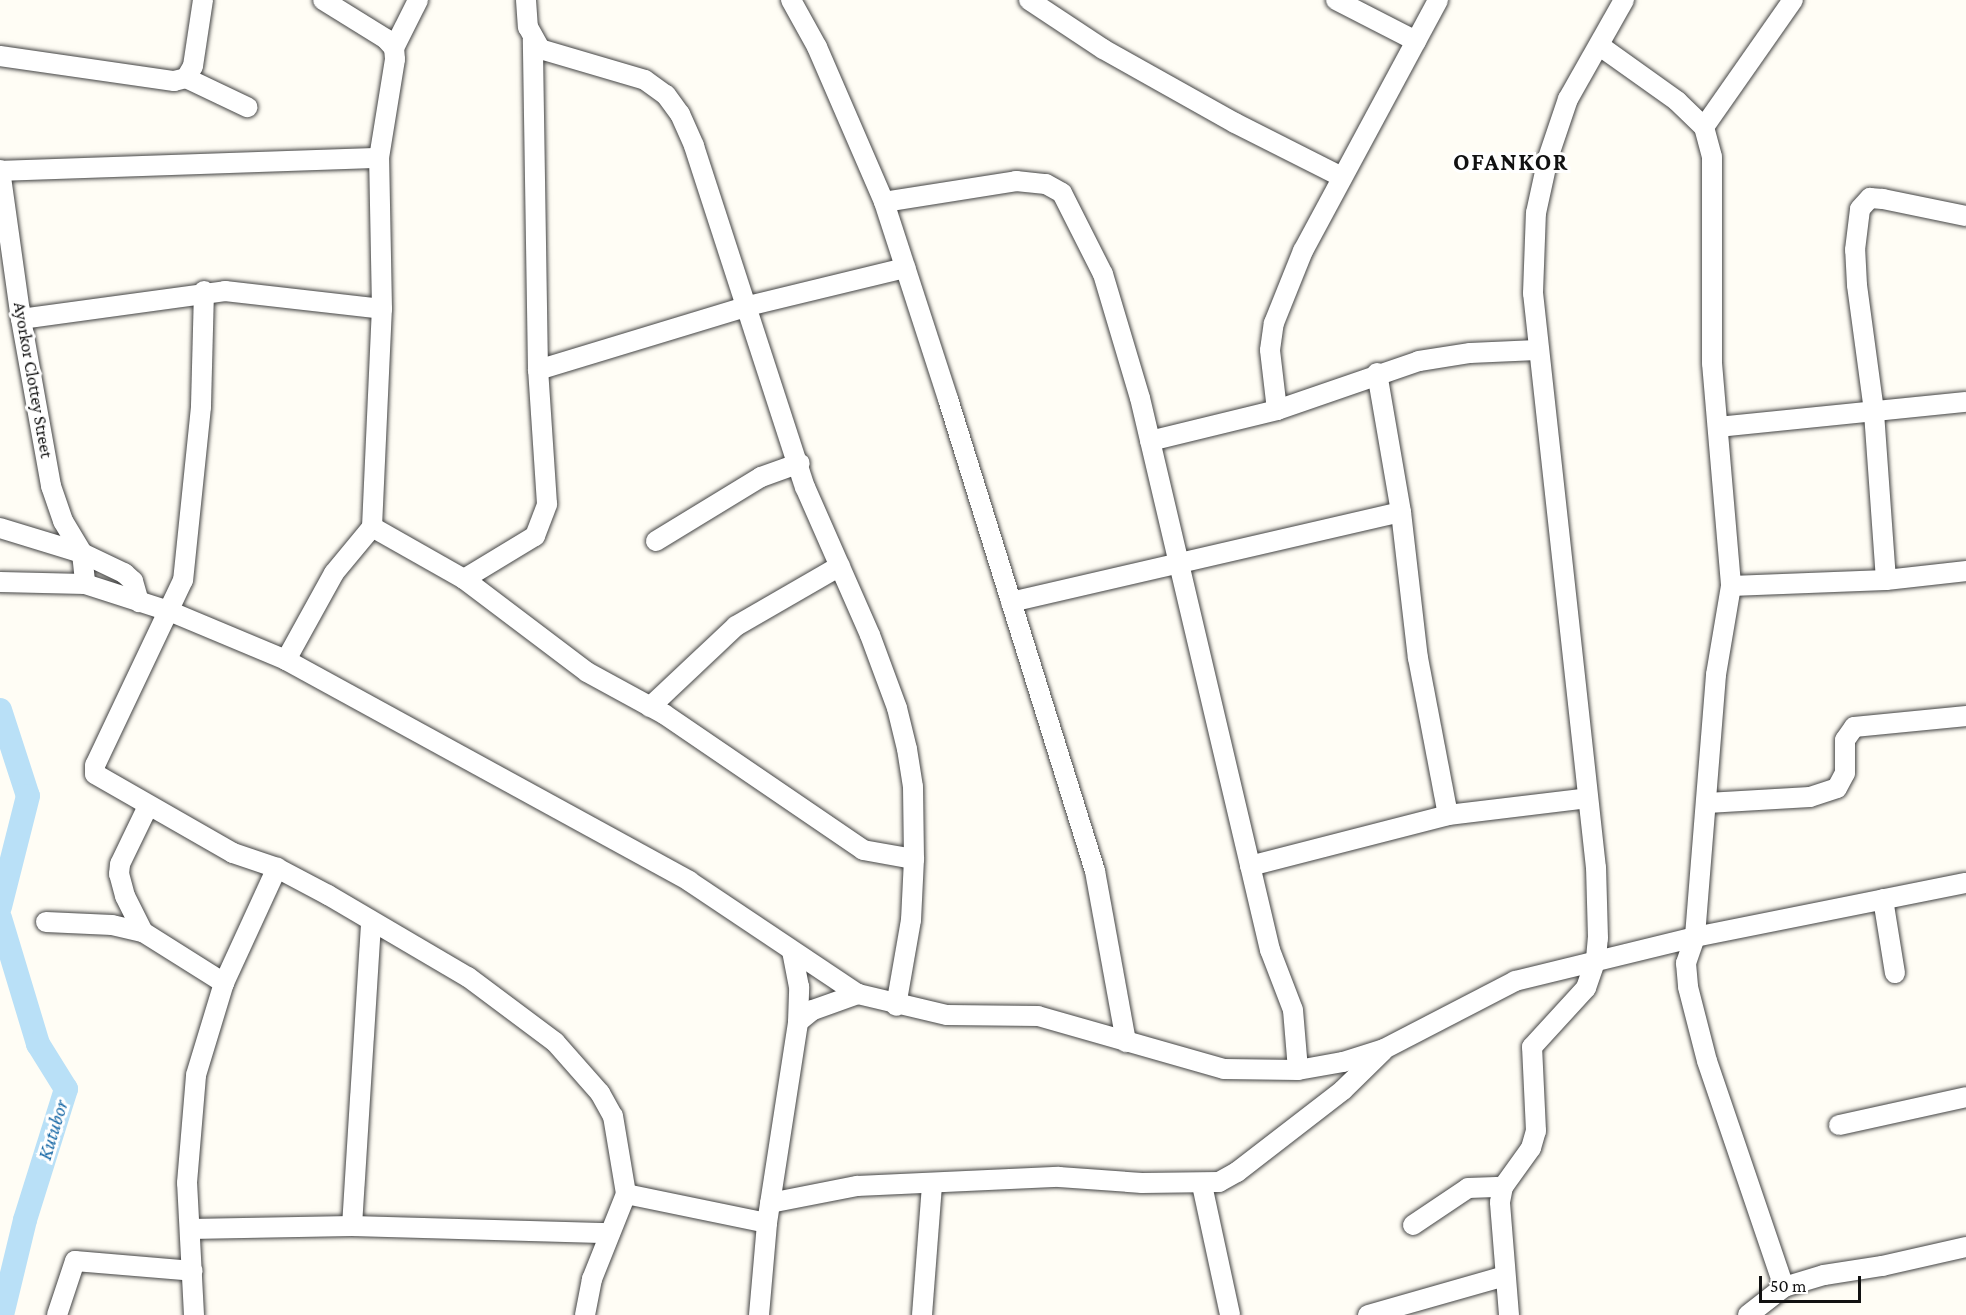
<!DOCTYPE html>
<html>
<head>
<meta charset="utf-8">
<style>
  body { margin:0 }
  #map { position:relative; width:1966px; height:1315px; overflow:hidden; background:#fffdf5; font-family:"Crimson Pro",serif }
  div>[style] { position:absolute }
  .river>* { height:24px; margin:-12px; padding:0 12px; transform-origin:12px; border-radius:12px; background:#b9e0f7 }
  .roads { filter:drop-shadow(0 0 2px #444) drop-shadow(0 0 2px #444) }
  .minor>* { height:20px; margin:-10px; padding:0 10px; transform-origin:10px; border-radius:10px; background:#fff }
  span { translate:-50% -50%; white-space:nowrap; text-align:center; line-height:1.15; -webkit-text-stroke:6px #fff; paint-order:stroke }
  .street-label { font-size:18px; color:#111 }
  .water-label { font-size:20px; color:#1768a6; font-style:italic }
  .district-label { font-size:24px; color:#111; font-weight:700; letter-spacing:1.5px }
  .scale { position:absolute; left:1759px; top:1276px; width:102px; height:27px; box-sizing:border-box; border:3px solid #111; border-top:0; padding-left:8px; font-size:18px; line-height:21px; white-space:nowrap; color:#111; -webkit-text-stroke:4px #fff; paint-order:stroke }
</style>
</head>
<body>
<div id="map">
  <div class="river">
    <i style="left:0;top:710px;width:90px;rotate:72deg"></i>
    <i style="left:28px;top:796px;width:114px;rotate:104.2deg"></i>
    <i style="left:0;top:918px;width:132px;rotate:73.2deg"></i>
    <i style="left:38px;top:1044px;width:53px;rotate:58.1deg"></i>
    <i style="left:66px;top:1089px;width:137px;rotate:107.4deg"></i>
    <i style="left:25px;top:1220px;width:98px;rotate:103.6deg"></i>
  </div>
  <div class="roads">
    <div class="minor">
      <i style="left:526px;top:0;width:27px;rotate:86deg"></i>
      <i style="left:528px;top:27px;width:25px;rotate:61deg"></i>
      <i style="left:540px;top:49px;width:109px;rotate:16.4deg"></i>
      <i style="left:645px;top:80px;width:26px;rotate:36deg"></i>
      <i style="left:666px;top:95px;width:24px;rotate:54deg"></i>
      <i style="left:680px;top:114px;width:35px;rotate:66deg"></i>
      <i style="left:694px;top:146px;width:359px;rotate:72deg"></i>
      <i style="left:805px;top:487px;width:162px;rotate:66.3deg"></i>
      <i style="left:870px;top:635px;width:78px;rotate:69.7deg"></i>
      <i style="left:897px;top:708px;width:42px;rotate:76.3deg"></i>
      <i style="left:907px;top:749px;width:38px;rotate:81deg"></i>
      <i style="left:913px;top:787px;width:72px;rotate:89.2deg"></i>
      <i style="left:914px;top:859px;width:61px;rotate:92.8deg"></i>
      <i style="left:911px;top:920px;width:87px;rotate:99.9deg"></i>
      <i style="left:791px;top:0;width:54px;rotate:61deg"></i>
      <i style="left:817px;top:47px;width:169px;rotate:66.6deg"></i>
      <i style="left:884px;top:202px;width:207px;rotate:72deg"></i>
      <i style="left:948px;top:399px;width:494px;rotate:72.7deg"></i>
      <i style="left:1095px;top:871px;width:174px;rotate:79.7deg"></i>
      <i style="left:1029px;top:0;width:89px;rotate:33.5deg"></i>
      <i style="left:1103px;top:49px;width:151px;rotate:29.3deg"></i>
      <i style="left:1235px;top:123px;width:120px;rotate:26.8deg"></i>
      <i style="left:1336px;top:0;width:90px;rotate:27.1deg"></i>
      <i style="left:1600px;top:46px;width:95px;rotate:35.5deg"></i>
      <i style="left:1677px;top:101px;width:37px;rotate:44deg"></i>
      <i style="left:1704px;top:127px;width:31px;rotate:75deg"></i>
      <i style="left:1712px;top:157px;width:206px;rotate:90deg"></i>
      <i style="left:1712px;top:363px;width:224px;rotate:85.1deg"></i>
      <i style="left:1731px;top:586px;width:90px;rotate:99.6deg"></i>
      <i style="left:1716px;top:675px;width:263px;rotate:94.6deg"></i>
      <i style="left:1695px;top:937px;width:28px;rotate:109deg"></i>
      <i style="left:1686px;top:963px;width:24px;rotate:85deg"></i>
      <i style="left:1688px;top:987px;width:76px;rotate:75.6deg"></i>
      <i style="left:1707px;top:1061px;width:239px;rotate:71.2deg"></i>
      <i style="left:394px;top:48px;width:54px;rotate:-63.4deg"></i>
      <i style="left:0;top:56px;width:176px;rotate:8.2deg"></i>
      <i style="left:174px;top:81px;width:12px;rotate:-14deg"></i>
      <i style="left:186px;top:78px;width:14px;rotate:-60deg"></i>
      <i style="left:193px;top:66px;width:67px;rotate:-81.4deg"></i>
      <i style="left:186px;top:78px;width:68px;rotate:25.4deg"></i>
      <i style="left:1704px;top:127px;width:155px;rotate:-55deg"></i>
      <i style="left:0;top:170px;width:150px;rotate:82deg"></i>
      <i style="left:21px;top:319px;width:170px;rotate:79.8deg"></i>
      <i style="left:51px;top:486px;width:37px;rotate:71deg"></i>
      <i style="left:63px;top:521px;width:37px;rotate:59deg"></i>
      <i style="left:82px;top:553px;width:31px;rotate:84deg"></i>
      <i style="left:0;top:171px;width:379px;rotate:-2deg"></i>
      <i style="left:884px;top:202px;width:134px;rotate:-9deg"></i>
      <i style="left:1016px;top:181px;width:30px;rotate:6deg"></i>
      <i style="left:1046px;top:184px;width:18px;rotate:29deg"></i>
      <i style="left:1062px;top:193px;width:91px;rotate:63.2deg"></i>
      <i style="left:1103px;top:274px;width:129px;rotate:73.4deg"></i>
      <i style="left:1140px;top:398px;width:567px;rotate:76.75deg"></i>
      <i style="left:1270px;top:950px;width:64px;rotate:69deg"></i>
      <i style="left:1293px;top:1010px;width:60px;rotate:85.2deg"></i>
      <i style="left:204px;top:291px;width:116px;rotate:91.5deg"></i>
      <i style="left:201px;top:407px;width:174px;rotate:95.9deg"></i>
      <i style="left:183px;top:580px;width:205px;rotate:115.4deg"></i>
      <i style="left:95px;top:765px;width:9px;rotate:90deg"></i>
      <i style="left:95px;top:774px;width:159px;rotate:29.8deg"></i>
      <i style="left:233px;top:853px;width:46px;rotate:18.8deg"></i>
      <i style="left:277px;top:868px;width:58px;rotate:27.9deg"></i>
      <i style="left:328px;top:895px;width:162px;rotate:30.4deg"></i>
      <i style="left:468px;top:977px;width:109px;rotate:36.8deg"></i>
      <i style="left:555px;top:1042px;width:68px;rotate:48.6deg"></i>
      <i style="left:600px;top:1093px;width:26px;rotate:61deg"></i>
      <i style="left:613px;top:1116px;width:79px;rotate:80.5deg"></i>
      <i style="left:626px;top:1194px;width:92px;rotate:111.8deg"></i>
      <i style="left:592px;top:1279px;width:37px;rotate:101deg"></i>
      <i style="left:21px;top:319px;width:206px;rotate:-7.8deg"></i>
      <i style="left:225px;top:291px;width:158px;rotate:6.5deg"></i>
      <i style="left:538px;top:370px;width:220px;rotate:-16.9deg"></i>
      <i style="left:748px;top:306px;width:162px;rotate:-13.6deg"></i>
      <i style="left:1377px;top:373px;width:141px;rotate:80.2deg"></i>
      <i style="left:1401px;top:512px;width:147px;rotate:83.4deg"></i>
      <i style="left:1418px;top:658px;width:160px;rotate:79.2deg"></i>
      <i style="left:1277px;top:410px;width:60px;rotate:-96.7deg"></i>
      <i style="left:1270px;top:350px;width:27px;rotate:-82deg"></i>
      <i style="left:1274px;top:323px;width:78px;rotate:-68.1deg"></i>
      <i style="left:1303px;top:251px;width:285px;rotate:-61.7deg"></i>
      <i style="left:1718px;top:427px;width:249px;rotate:-5.8deg"></i>
      <i style="left:1150px;top:441px;width:131px;rotate:-13.7deg"></i>
      <i style="left:1277px;top:410px;width:150px;rotate:-19deg"></i>
      <i style="left:1419px;top:361px;width:52px;rotate:-8.9deg"></i>
      <i style="left:1470px;top:353px;width:67px;rotate:-2.6deg"></i>
      <i style="left:372px;top:527px;width:106px;rotate:29.5deg"></i>
      <i style="left:464px;top:579px;width:154px;rotate:37.1deg"></i>
      <i style="left:587px;top:672px;width:88px;rotate:28.6deg"></i>
      <i style="left:664px;top:714px;width:241px;rotate:34.3deg"></i>
      <i style="left:863px;top:850px;width:52px;rotate:10deg"></i>
      <i style="left:0;top:528px;width:86px;rotate:17deg"></i>
      <i style="left:82px;top:553px;width:47px;rotate:25.5deg"></i>
      <i style="left:124px;top:573px;width:12px;rotate:42deg"></i>
      <i style="left:133px;top:581px;width:22px;rotate:74deg"></i>
      <i style="left:656px;top:541px;width:123px;rotate:-31.4deg"></i>
      <i style="left:761px;top:477px;width:41px;rotate:-19.7deg"></i>
      <i style="left:464px;top:579px;width:83px;rotate:-31.2deg"></i>
      <i style="left:535px;top:536px;width:34px;rotate:-69deg"></i>
      <i style="left:547px;top:504px;width:134px;rotate:-93.8deg"></i>
      <i style="left:538px;top:370px;width:331px;rotate:-90.9deg"></i>
      <i style="left:1886px;top:580px;width:169px;rotate:-94.1deg"></i>
      <i style="left:1874px;top:411px;width:127px;rotate:-97.7deg"></i>
      <i style="left:1857px;top:285px;width:35px;rotate:-93deg"></i>
      <i style="left:1855px;top:250px;width:41px;rotate:-83deg"></i>
      <i style="left:1860px;top:209px;width:15px;rotate:-48deg"></i>
      <i style="left:1870px;top:198px;width:13px;rotate:4deg"></i>
      <i style="left:1883px;top:199px;width:85px;rotate:11.6deg"></i>
      <i style="left:0;top:582px;width:85px;rotate:1.3deg"></i>
      <i style="left:85px;top:584px;width:88px;rotate:17.8deg"></i>
      <i style="left:169px;top:611px;width:127px;rotate:22.7deg"></i>
      <i style="left:286px;top:660px;width:460px;rotate:28.7deg"></i>
      <i style="left:689px;top:881px;width:203px;rotate:33.8deg"></i>
      <i style="left:858px;top:994px;width:91px;rotate:13.3deg"></i>
      <i style="left:947px;top:1015px;width:91px;rotate:0.6deg"></i>
      <i style="left:1038px;top:1016px;width:193px;rotate:15.9deg"></i>
      <i style="left:1224px;top:1069px;width:74px;rotate:0.8deg"></i>
      <i style="left:1298px;top:1070px;width:46px;rotate:-10.1deg"></i>
      <i style="left:1343px;top:1062px;width:43px;rotate:-17.6deg"></i>
      <i style="left:1384px;top:1049px;width:148px;rotate:-27.4deg"></i>
      <i style="left:1515px;top:981px;width:185px;rotate:-13.7deg"></i>
      <i style="left:1695px;top:937px;width:276px;rotate:-11.3deg"></i>
      <i style="left:1731px;top:586px;width:155px;rotate:-2.2deg"></i>
      <i style="left:1886px;top:580px;width:81px;rotate:-6.4deg"></i>
      <i style="left:1011px;top:602px;width:400px;rotate:-13deg"></i>
      <i style="left:286px;top:660px;width:99px;rotate:-61.1deg"></i>
      <i style="left:334px;top:573px;width:60px;rotate:-50.4deg"></i>
      <i style="left:372px;top:527px;width:218px;rotate:-87.4deg"></i>
      <i style="left:382px;top:309px;width:151px;rotate:-91.1deg"></i>
      <i style="left:379px;top:158px;width:100px;rotate:-80.8deg"></i>
      <i style="left:395px;top:59px;width:11px;rotate:-95deg"></i>
      <i style="left:394px;top:48px;width:12px;rotate:-132deg"></i>
      <i style="left:386px;top:39px;width:74px;rotate:-148.2deg"></i>
      <i style="left:650px;top:707px;width:118px;rotate:-43.3deg"></i>
      <i style="left:736px;top:626px;width:120px;rotate:-30deg"></i>
      <i style="left:1707px;top:803px;width:103px;rotate:-3.3deg"></i>
      <i style="left:1810px;top:797px;width:28px;rotate:-18deg"></i>
      <i style="left:1837px;top:788px;width:17px;rotate:-62deg"></i>
      <i style="left:1845px;top:773px;width:33px;rotate:-90deg"></i>
      <i style="left:1845px;top:740px;width:16px;rotate:-55deg"></i>
      <i style="left:1854px;top:727px;width:113px;rotate:-5.6deg"></i>
      <i style="left:1250px;top:866px;width:204px;rotate:-14.4deg"></i>
      <i style="left:1448px;top:815px;width:141px;rotate:-6.9deg"></i>
      <i style="left:1883px;top:899px;width:75px;rotate:80.8deg"></i>
      <i style="left:46px;top:922px;width:66px;rotate:2.6deg"></i>
      <i style="left:112px;top:925px;width:32px;rotate:13deg"></i>
      <i style="left:143px;top:932px;width:96px;rotate:32.2deg"></i>
      <i style="left:143px;top:932px;width:40px;rotate:-116.6deg"></i>
      <i style="left:125px;top:896px;width:23px;rotate:-105deg"></i>
      <i style="left:119px;top:874px;width:10px;rotate:-84deg"></i>
      <i style="left:120px;top:864px;width:64px;rotate:-64.2deg"></i>
      <i style="left:798px;top:1022px;width:19px;rotate:-39deg"></i>
      <i style="left:813px;top:1010px;width:48px;rotate:-19.6deg"></i>
      <i style="left:1839px;top:1125px;width:130px;rotate:-12.4deg"></i>
      <i style="left:1202px;top:1185px;width:133px;rotate:77.8deg"></i>
      <i style="left:626px;top:1194px;width:144px;rotate:11.6deg"></i>
      <i style="left:770px;top:1203px;width:89px;rotate:-11.1deg"></i>
      <i style="left:857px;top:1186px;width:202px;rotate:-2.6deg"></i>
      <i style="left:1059px;top:1177px;width:83px;rotate:4.1deg"></i>
      <i style="left:1142px;top:1183px;width:77px;rotate:-0.7deg"></i>
      <i style="left:1219px;top:1182px;width:21px;rotate:-29deg"></i>
      <i style="left:1237px;top:1172px;width:134px;rotate:-37.7deg"></i>
      <i style="left:1343px;top:1090px;width:56px;rotate:-44.3deg"></i>
      <i style="left:1413px;top:1225px;width:66px;rotate:-33.9deg"></i>
      <i style="left:1468px;top:1188px;width:35px;rotate:-2deg"></i>
      <i style="left:352px;top:1226px;width:305px;rotate:-86.4deg"></i>
      <i style="left:190px;top:1229px;width:162px;rotate:-1.1deg"></i>
      <i style="left:352px;top:1226px;width:258px;rotate:1.6deg"></i>
      <i style="left:57px;top:1315px;width:57px;rotate:-71.6deg"></i>
      <i style="left:75px;top:1261px;width:118px;rotate:4.8deg"></i>
      <i style="left:194px;top:1315px;width:132px;rotate:-93deg"></i>
      <i style="left:187px;top:1183px;width:108px;rotate:-85.2deg"></i>
      <i style="left:196px;top:1075px;width:96px;rotate:-73.1deg"></i>
      <i style="left:224px;top:983px;width:127px;rotate:-65.3deg"></i>
      <i style="left:759px;top:1315px;width:92px;rotate:-85deg"></i>
      <i style="left:767px;top:1223px;width:203px;rotate:-81.2deg"></i>
      <i style="left:798px;top:1022px;width:35px;rotate:-88deg"></i>
      <i style="left:799px;top:987px;width:36px;rotate:-101deg"></i>
      <i style="left:922px;top:1315px;width:130px;rotate:-85.6deg"></i>
      <i style="left:1368px;top:1315px;width:142px;rotate:-15.9deg"></i>
      <i style="left:1509px;top:1315px;width:113px;rotate:-94.6deg"></i>
      <i style="left:1500px;top:1202px;width:15px;rotate:-79deg"></i>
      <i style="left:1503px;top:1187px;width:48px;rotate:-54.3deg"></i>
      <i style="left:1531px;top:1148px;width:18px;rotate:-74deg"></i>
      <i style="left:1536px;top:1131px;width:84px;rotate:-92.7deg"></i>
      <i style="left:1532px;top:1047px;width:80px;rotate:-47.5deg"></i>
      <i style="left:1586px;top:988px;width:31px;rotate:-71deg"></i>
      <i style="left:1596px;top:959px;width:21px;rotate:-85deg"></i>
      <i style="left:1598px;top:938px;width:70px;rotate:-91.6deg"></i>
      <i style="left:1596px;top:868px;width:578px;rotate:-96.25deg"></i>
      <i style="left:1533px;top:293px;width:80px;rotate:-87.9deg"></i>
      <i style="left:1536px;top:213px;width:56px;rotate:-77.7deg"></i>
      <i style="left:1548px;top:158px;width:62px;rotate:-71.3deg"></i>
      <i style="left:1568px;top:99px;width:114px;rotate:-60.5deg"></i>
      <i style="left:1748px;top:1315px;width:46px;rotate:-37.9deg"></i>
      <i style="left:1784px;top:1287px;width:42px;rotate:-16.7deg"></i>
      <i style="left:1824px;top:1275px;width:59px;rotate:-8.8deg"></i>
      <i style="left:1882px;top:1266px;width:86px;rotate:-12.7deg"></i>
    </div>
  </div>
  <div class="street-label">
    <span style="left:33px;top:380px;rotate:80deg">Ayorkor Clottey Street</span>
  </div>
  <div class="water-label">
    <span style="left:53px;top:1130px;rotate:-73deg">Kutubor</span>
  </div>
  <div class="district-label">
    <span style="left:1511px;top:162px">OFANKOR</span>
  </div>
  <div class="scale">50 m</div>
</div>
</body>
</html>
